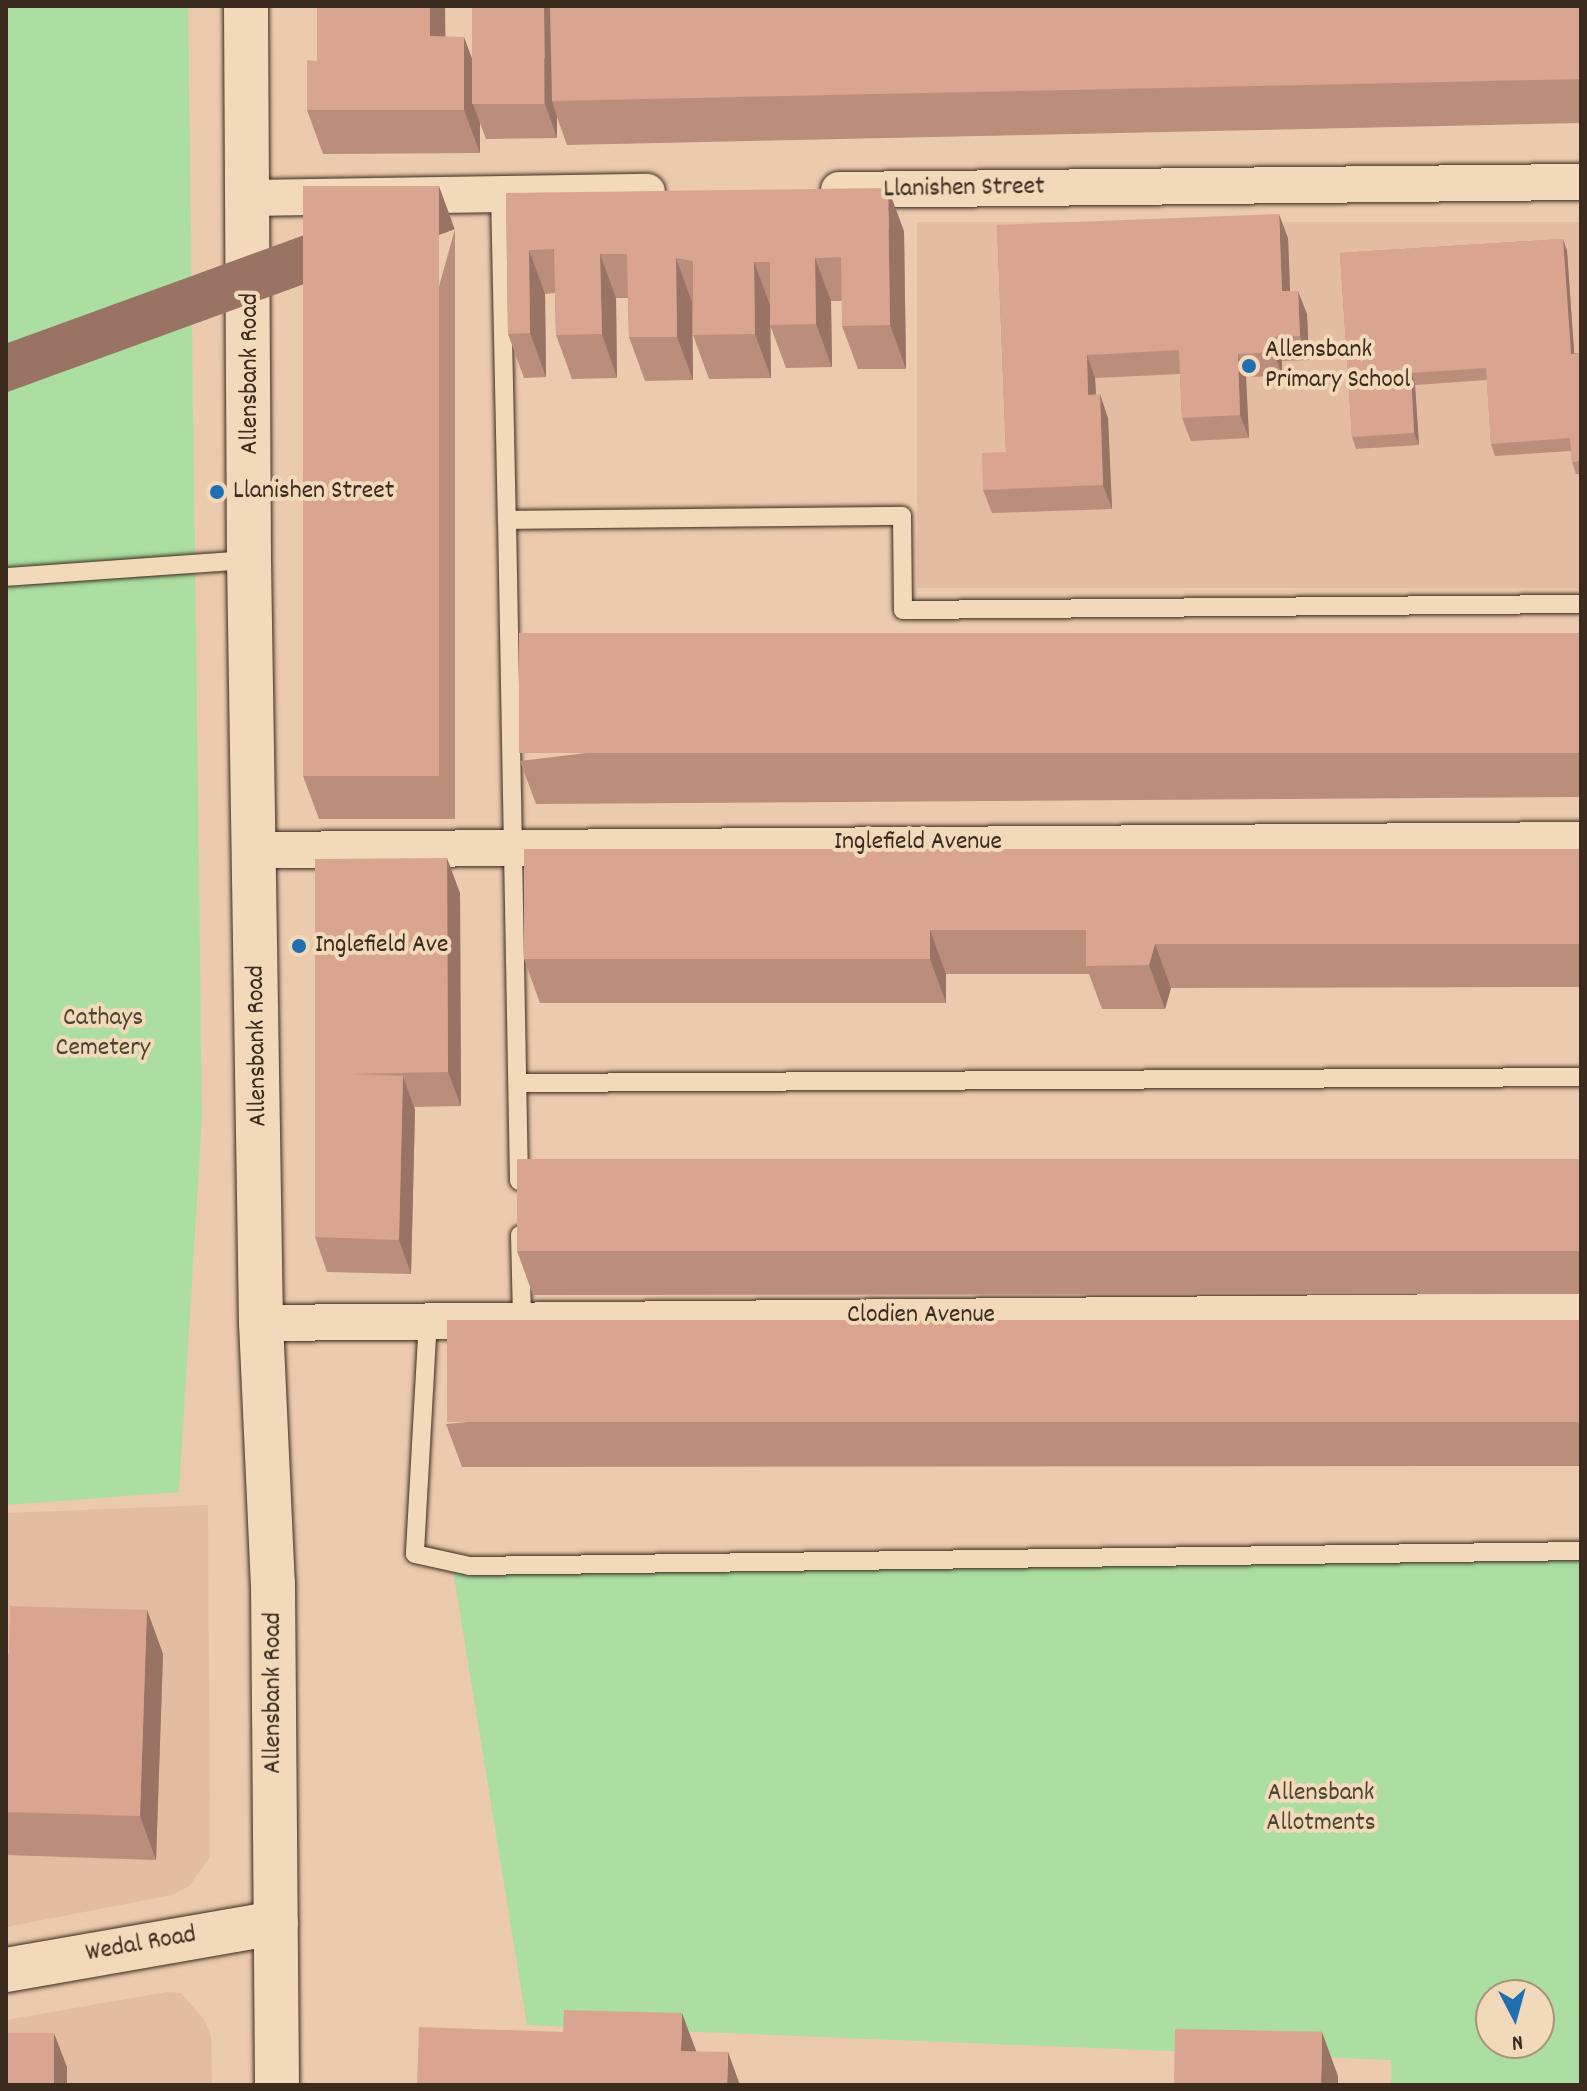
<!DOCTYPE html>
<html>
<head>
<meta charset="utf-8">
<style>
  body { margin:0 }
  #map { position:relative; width:1587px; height:2091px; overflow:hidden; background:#ebcaad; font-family:Dekko,sans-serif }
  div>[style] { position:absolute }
  .built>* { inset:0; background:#e3bca1; transform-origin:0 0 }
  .green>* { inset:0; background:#abdea0 }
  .roads { filter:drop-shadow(0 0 2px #3b2a1e) drop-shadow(0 0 2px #3b2a1e) }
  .service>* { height:18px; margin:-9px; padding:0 9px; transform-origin:9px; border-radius:9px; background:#f1d9b9 }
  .minor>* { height:36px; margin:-18px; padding:0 18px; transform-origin:18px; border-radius:18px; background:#f1d9b9 }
  .tertiary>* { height:44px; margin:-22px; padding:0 22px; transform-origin:22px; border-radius:22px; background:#f1d9b9 }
  .wall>* { inset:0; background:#bb8e7c }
  .shaded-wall>* { inset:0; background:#997465; transform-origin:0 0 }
  .building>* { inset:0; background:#daa590; transform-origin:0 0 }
  .dots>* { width:22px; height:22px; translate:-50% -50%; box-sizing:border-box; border:4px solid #f1d9b9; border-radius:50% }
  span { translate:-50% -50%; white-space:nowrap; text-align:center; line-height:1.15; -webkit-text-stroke:8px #f1d9b9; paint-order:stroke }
  .street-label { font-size:26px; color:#3b2a1e }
  .poi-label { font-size:26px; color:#3b2a1e }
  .left { translate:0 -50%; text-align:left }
  .park-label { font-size:26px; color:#4c4532 }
  .frame { position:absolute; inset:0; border:8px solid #3b2a1e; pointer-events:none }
  .north { position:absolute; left:1475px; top:1979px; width:80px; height:80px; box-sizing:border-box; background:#f1d9b9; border:2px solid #a8937b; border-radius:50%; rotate:174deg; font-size:22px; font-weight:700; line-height:32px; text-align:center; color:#3b2a1e }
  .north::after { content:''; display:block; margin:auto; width:28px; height:36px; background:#1f6fb2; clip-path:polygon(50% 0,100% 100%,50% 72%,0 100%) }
</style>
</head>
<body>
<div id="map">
  <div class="built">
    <i style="left:1581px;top:222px;width:366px;height:664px;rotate:90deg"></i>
    <i style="clip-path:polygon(208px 1505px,210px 1857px,189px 1886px,172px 1895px,6px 1927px,6px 1513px)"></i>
    <i style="clip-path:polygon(167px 1992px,181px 1993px,203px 2018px,211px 2035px,212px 2085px,6px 2085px,6px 2020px)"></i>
  </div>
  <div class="green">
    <i style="clip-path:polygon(6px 6px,188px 6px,202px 1118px,179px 1492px,6px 1505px)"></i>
    <i style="clip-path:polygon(evenodd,1581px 1560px,1581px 2085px,1391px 2085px,1391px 2060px,527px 2025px,453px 1570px,1581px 1560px,1491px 1995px,1539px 1995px,1539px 2043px,1491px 2043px,1491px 1995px)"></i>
  </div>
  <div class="roads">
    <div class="service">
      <i style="left:500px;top:193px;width:327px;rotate:88.8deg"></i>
      <i style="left:507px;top:520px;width:395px;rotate:-0.6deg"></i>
      <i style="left:902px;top:516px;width:94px;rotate:89.4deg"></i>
      <i style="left:903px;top:610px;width:678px;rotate:-0.51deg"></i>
      <i style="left:507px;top:520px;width:661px;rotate:88.96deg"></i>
      <i style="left:6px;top:577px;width:244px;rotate:-4deg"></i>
      <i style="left:519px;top:1083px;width:1062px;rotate:-0.32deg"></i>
      <i style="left:520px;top:1235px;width:84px;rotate:88.6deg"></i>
      <i style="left:428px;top:1319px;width:235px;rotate:93.2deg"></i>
      <i style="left:415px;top:1554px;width:56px;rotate:12.3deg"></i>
      <i style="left:470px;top:1566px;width:1111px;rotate:-0.77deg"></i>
    </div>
    <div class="minor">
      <i style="left:839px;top:190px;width:742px;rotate:-0.62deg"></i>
      <i style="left:250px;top:198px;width:397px;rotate:-0.9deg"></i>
      <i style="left:256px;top:850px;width:1325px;rotate:-0.43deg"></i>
      <i style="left:261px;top:1323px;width:1320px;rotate:-0.52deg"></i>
    </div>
    <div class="tertiary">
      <i style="left:246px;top:6px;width:554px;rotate:89.69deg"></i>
      <i style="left:249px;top:560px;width:763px;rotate:89.1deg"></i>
      <i style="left:261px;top:1323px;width:261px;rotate:87.4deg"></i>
      <i style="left:273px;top:1584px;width:501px;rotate:89.54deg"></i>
      <i style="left:6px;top:1970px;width:274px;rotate:-9.9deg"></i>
    </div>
  </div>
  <div class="wall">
    <i style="clip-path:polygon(1581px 6px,1581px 123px,567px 145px,557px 117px,557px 138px,486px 139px,480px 123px,480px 153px,323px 154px,307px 110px,317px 61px,445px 36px,473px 62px)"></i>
    <i style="clip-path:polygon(506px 193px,904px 231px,906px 369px,858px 369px,842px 326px,842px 301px,831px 301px,832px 367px,786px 368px,770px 325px,770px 305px,771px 378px,709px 379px,693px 335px,692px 302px,693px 380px,645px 381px,629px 337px,628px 298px,616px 298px,617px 378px,572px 379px,556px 335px,555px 293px,545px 294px,546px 377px,524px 378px,508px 334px)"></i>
    <i style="clip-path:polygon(997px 225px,1288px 238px,1290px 291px,1307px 314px,1309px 360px,1282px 361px,1282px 376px,1246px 377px,1249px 438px,1191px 441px,1182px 418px,1180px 374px,1095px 378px,1096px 394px,1108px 418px,1112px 509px,992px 513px,983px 490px,1006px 452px)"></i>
    <i style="clip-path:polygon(455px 229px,455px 819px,319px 819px,303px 776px)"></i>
    <i style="clip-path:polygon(1563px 239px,1567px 251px,1574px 353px,1581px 353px,1581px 474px,1576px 474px,1572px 462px,1571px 451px,1495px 456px,1491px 444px,1487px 380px,1415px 385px,1419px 445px,1356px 449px,1352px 437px,1340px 253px)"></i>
    <i style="clip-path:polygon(1581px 633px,1581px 797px,536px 804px,520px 761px)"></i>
    <i style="clip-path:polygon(1581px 849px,1581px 987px,1171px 988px,1165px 1009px,1102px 1009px,1089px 974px,946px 974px,946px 1003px,540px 1003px,524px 959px)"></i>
    <i style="clip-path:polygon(315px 859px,460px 893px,461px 1106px,414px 1107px,415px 1110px,411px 1274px,327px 1272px,315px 1237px)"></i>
    <i style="clip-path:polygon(1581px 1159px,1581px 1294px,533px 1295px,517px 1251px)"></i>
    <i style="clip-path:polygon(1581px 1320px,1581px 1466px,462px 1467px,446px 1424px)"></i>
    <i style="clip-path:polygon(147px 1610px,163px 1654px,156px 1860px,6px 1855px,6px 1657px)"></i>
  </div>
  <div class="shaded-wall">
    <i style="clip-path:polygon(430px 6px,445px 6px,446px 80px,430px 36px)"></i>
    <i style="clip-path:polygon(544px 6px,556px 6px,552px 101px,557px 117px,557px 138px,545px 104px)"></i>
    <i style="clip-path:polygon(464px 37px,480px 80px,473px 104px,480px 123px,480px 153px,464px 110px)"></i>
    <i style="left:439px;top:186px;width:46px;height:590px;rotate:70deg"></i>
    <i style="clip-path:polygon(888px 188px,904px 231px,906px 369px,890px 325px)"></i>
    <i style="clip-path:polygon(1279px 214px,1288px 238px,1291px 314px,1282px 291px)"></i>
    <i style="clip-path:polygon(1563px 239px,1567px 251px,1575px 365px,1571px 354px)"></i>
    <i style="clip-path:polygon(529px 250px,545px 294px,546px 377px,530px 333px)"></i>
    <i style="clip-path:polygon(600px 254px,616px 298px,617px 378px,602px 334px)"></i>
    <i style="clip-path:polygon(676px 258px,692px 302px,693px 380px,677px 337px)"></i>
    <i style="clip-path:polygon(815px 258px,831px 301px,832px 367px,816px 324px)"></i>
    <i style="clip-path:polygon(754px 262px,770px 305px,771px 378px,755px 334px)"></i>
    <i style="clip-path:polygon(1298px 291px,1307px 314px,1309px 360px,1300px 336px)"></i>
    <i style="clip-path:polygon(1273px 337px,1282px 361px,1282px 376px,1274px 352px)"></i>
    <i style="clip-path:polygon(1238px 354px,1246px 377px,1249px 438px,1240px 415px)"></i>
    <i style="clip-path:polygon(1087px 355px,1095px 378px,1097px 418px,1088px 395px)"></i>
    <i style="clip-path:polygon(1411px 373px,1415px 385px,1419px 445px,1414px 433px)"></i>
    <i style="clip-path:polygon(1100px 394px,1108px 418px,1112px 509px,1103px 485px)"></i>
    <i style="clip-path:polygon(447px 858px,460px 893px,461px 1106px,448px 1072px)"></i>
    <i style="clip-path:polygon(930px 930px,946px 974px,946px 1003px,930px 959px)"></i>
    <i style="clip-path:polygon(1155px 944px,1171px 988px,1165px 1009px,1149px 965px)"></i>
    <i style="clip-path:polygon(403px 1076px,415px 1110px,411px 1274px,399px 1240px)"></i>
    <i style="clip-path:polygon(147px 1610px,163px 1654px,156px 1860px,140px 1816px)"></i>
    <i style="clip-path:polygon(682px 2013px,698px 2056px,681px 2051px)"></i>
    <i style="clip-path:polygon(1322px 2032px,1338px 2076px,1338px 2085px,1321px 2085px)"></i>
    <i style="clip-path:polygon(54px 2033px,67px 2067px,67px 2085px,54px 2085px)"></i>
    <i style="clip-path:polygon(728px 2052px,740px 2085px,727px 2085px)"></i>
  </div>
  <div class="building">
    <i style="clip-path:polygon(317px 6px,430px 6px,430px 36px,464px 37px,464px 110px,307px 110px,307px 60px,317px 61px)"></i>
    <i style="left:472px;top:6px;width:72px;height:98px"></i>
    <i style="clip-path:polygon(550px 6px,1581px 6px,1581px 79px,552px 101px)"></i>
    <i style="left:303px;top:186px;width:136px;height:590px"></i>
    <i style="clip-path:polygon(888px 188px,890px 325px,842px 326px,841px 257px,815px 258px,816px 324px,770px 325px,770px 262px,754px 262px,755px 334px,693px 335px,693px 261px,676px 258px,677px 337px,629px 337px,627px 254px,600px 254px,602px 334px,556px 335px,554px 249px,529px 250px,530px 333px,508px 334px,506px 193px)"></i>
    <i style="clip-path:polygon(1279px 214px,1282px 291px,1298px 291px,1300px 336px,1273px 337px,1274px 352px,1238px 354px,1240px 415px,1182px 418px,1179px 350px,1087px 355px,1088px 395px,1100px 394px,1103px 485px,983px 490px,982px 453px,1006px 452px,997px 225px)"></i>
    <i style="clip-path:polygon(1563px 239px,1571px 354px,1581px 353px,1581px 461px,1572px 462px,1570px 438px,1491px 444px,1486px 368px,1411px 373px,1414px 433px,1352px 437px,1340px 253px)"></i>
    <i style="left:1581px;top:633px;width:120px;height:1062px;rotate:90deg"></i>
    <i style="clip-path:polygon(524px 849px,1581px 849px,1581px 944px,1155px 944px,1149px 965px,1086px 966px,1086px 930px,930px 930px,930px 959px,524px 959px)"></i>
    <i style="clip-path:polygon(447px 858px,448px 1072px,351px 1074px,403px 1076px,399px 1240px,315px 1237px,315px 859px)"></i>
    <i style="left:517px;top:1159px;width:1064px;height:92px"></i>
    <i style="left:1581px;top:1320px;width:102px;height:1134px;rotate:90deg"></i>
    <i style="clip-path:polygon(10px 1606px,147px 1610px,140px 1816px,6px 1812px,6px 1657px,9px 1654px)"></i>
    <i style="clip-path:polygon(564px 2010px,682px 2013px,681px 2051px,728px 2052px,727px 2085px,417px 2085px,419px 2027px,563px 2032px)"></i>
    <i style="left:1175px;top:2029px;width:147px;height:56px;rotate:1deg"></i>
    <i style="left:6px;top:2033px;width:48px;height:52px"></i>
  </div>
  <div class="dots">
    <i style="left:1249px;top:366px;background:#1f6fb2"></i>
    <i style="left:217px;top:492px;background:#1f6fb2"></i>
    <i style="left:299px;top:946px;background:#1f6fb2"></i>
  </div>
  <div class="street-label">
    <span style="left:964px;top:189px;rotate:-1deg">Llanishen Street</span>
    <span style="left:251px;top:374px;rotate:-90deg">Allensbank Road</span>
    <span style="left:918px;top:843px">Inglefield Avenue</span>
    <span style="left:258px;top:1046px;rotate:-91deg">Allensbank Road</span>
    <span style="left:921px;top:1316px">Clodien Avenue</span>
    <span style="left:274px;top:1693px;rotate:-90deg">Allensbank Road</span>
    <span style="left:141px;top:1945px;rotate:-10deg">Wedal Road</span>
  </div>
  <div class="poi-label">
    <span class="left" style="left:1265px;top:366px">Allensbank<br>Primary School</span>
    <span class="left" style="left:233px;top:492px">Llanishen Street</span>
    <span class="left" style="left:315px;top:946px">Inglefield Ave</span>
  </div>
  <div class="park-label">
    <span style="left:103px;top:1034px">Cathays<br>Cemetery</span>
    <span style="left:1321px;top:1809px">Allensbank<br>Allotments</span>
  </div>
  <div class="frame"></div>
  <div class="north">N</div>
</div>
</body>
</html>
